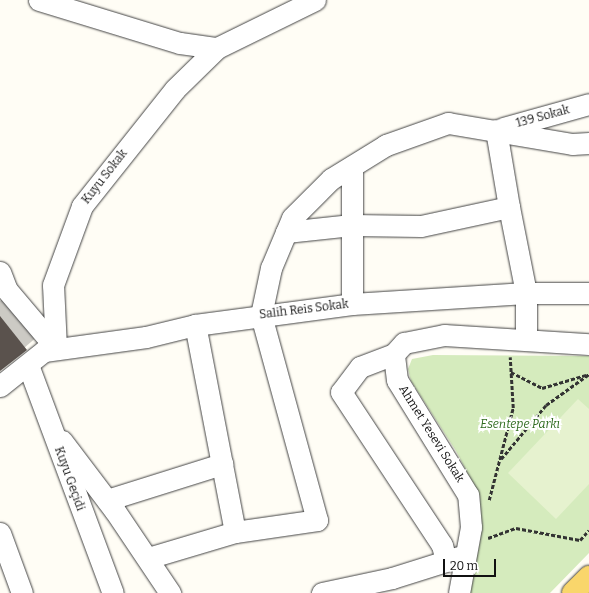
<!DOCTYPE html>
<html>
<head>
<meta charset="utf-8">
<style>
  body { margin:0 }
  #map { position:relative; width:589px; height:593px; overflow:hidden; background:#fffdf5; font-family:Bitter,serif }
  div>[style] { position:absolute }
  .green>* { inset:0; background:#d5ebbd }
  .pitch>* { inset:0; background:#e6f2cf }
  .shadow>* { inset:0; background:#0003 }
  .building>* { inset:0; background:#5a524d }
  .path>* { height:2.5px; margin-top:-1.25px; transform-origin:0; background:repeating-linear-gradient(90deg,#333 0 4px,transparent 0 6px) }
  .roads { filter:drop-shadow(0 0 1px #444) drop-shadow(0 0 1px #444) }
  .street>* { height:21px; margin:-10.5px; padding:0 10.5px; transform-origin:10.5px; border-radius:10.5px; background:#fff }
  .primary>* { height:22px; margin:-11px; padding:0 11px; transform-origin:11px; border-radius:11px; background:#f9d66b }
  span { translate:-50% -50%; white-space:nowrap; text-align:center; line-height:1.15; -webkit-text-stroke:4px #fff; paint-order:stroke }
  .street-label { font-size:12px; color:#111 }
  .park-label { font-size:12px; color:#2f6b1f; font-style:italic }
  .scale { position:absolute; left:443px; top:559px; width:53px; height:18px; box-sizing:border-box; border:2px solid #111; border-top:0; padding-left:5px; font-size:12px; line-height:14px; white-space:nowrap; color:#111; -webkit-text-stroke:3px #fff; paint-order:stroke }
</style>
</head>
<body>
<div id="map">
  <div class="green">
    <i style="clip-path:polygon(433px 355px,589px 356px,589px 553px,550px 593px,469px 593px,480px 541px,480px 497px,456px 451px,411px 381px,408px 369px,412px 359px)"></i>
  </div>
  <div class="pitch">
    <i style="clip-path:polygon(578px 399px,589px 409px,589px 484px,556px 519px,508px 473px)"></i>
  </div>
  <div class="shadow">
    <i style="clip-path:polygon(8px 295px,39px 335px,0 369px,0 301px)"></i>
  </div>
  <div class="building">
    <i style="clip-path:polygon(0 316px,27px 350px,0 371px)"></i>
  </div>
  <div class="path">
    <i style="left:511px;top:372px;width:35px;rotate:27deg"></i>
    <i style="left:542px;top:388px;width:46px;rotate:-16.5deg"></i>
    <i style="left:501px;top:459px;width:70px;rotate:-50.2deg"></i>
    <i style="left:546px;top:405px;width:53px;rotate:-35.8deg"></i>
    <i style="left:489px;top:500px;width:95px;rotate:-75.4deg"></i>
    <i style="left:513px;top:408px;width:51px;rotate:-93.4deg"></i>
    <i style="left:488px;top:538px;width:30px;rotate:-20deg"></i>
    <i style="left:516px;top:528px;width:65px;rotate:10.6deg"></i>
    <i style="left:580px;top:540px;width:13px;rotate:-48deg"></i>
  </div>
  <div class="roads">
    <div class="street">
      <i style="left:39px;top:0;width:147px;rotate:17deg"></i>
      <i style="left:180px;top:43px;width:37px;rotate:8deg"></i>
      <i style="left:503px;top:128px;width:89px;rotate:-15.6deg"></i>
      <i style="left:509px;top:207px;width:88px;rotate:78.8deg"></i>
      <i style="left:526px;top:293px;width:46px;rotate:90deg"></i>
      <i style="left:286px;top:232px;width:66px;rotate:-6.1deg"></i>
      <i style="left:352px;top:225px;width:69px;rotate:0.8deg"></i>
      <i style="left:421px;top:226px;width:90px;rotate:-12.2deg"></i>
      <i style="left:509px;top:207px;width:78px;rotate:-99.6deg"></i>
      <i style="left:0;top:272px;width:19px;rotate:69deg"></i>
      <i style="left:7px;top:290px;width:76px;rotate:49.8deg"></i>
      <i style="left:56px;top:348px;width:63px;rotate:-92.7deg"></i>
      <i style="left:53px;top:285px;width:84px;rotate:-69.8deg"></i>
      <i style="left:82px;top:206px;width:149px;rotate:-51.5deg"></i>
      <i style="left:175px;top:89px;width:59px;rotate:-44.3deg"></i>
      <i style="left:217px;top:48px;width:109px;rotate:-26.1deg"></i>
      <i style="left:352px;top:304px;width:137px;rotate:-90deg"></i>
      <i style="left:394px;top:354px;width:36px;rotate:159deg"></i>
      <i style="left:360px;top:367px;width:31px;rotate:127deg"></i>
      <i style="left:341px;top:392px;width:183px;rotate:56.6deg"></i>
      <i style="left:442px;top:545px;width:16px;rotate:76deg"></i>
      <i style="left:28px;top:365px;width:243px;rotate:69.6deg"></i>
      <i style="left:0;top:386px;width:56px;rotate:-38.5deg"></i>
      <i style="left:44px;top:351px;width:103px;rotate:-7.8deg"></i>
      <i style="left:146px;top:337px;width:50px;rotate:-13.8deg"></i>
      <i style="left:195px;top:325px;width:158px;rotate:-7.6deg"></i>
      <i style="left:352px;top:304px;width:174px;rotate:-3.6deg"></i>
      <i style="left:526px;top:293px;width:63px"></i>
      <i style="left:62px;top:441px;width:88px;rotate:52.9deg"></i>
      <i style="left:115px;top:511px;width:99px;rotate:56.1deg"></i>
      <i style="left:107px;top:500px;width:121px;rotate:-17.4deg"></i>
      <i style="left:235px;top:532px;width:83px;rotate:-8.3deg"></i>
      <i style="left:317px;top:520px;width:213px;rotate:-105.3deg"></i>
      <i style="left:261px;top:315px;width:48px;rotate:-78deg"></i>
      <i style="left:271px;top:268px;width:54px;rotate:-67.2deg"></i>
      <i style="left:292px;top:218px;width:55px;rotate:-45deg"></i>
      <i style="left:331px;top:179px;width:65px;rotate:-31.7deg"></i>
      <i style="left:386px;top:145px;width:66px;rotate:-19.5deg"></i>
      <i style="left:448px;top:123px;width:126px;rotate:9.6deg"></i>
      <i style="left:572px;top:144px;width:17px;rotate:-3deg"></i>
      <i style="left:0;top:533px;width:64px;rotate:69.9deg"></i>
      <i style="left:148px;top:558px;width:91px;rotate:-16.6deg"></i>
      <i style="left:235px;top:532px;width:211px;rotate:-100.9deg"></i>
      <i style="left:322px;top:593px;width:72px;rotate:-12.1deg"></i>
      <i style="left:392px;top:578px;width:70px;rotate:-17.4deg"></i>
      <i style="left:459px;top:593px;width:67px;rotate:-79.7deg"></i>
      <i style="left:471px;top:527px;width:32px;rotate:-95deg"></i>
      <i style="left:468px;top:495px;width:135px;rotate:-121.7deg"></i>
      <i style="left:397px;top:380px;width:26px;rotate:-97deg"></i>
      <i style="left:394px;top:354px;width:15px;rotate:-48deg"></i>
      <i style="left:404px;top:343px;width:41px;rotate:-11.3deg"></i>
      <i style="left:444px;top:335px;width:145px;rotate:3.6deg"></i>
    </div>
    <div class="primary">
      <i style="left:573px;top:593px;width:23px;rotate:-45deg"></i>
    </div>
  </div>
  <div class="street-label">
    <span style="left:543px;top:117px;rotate:-15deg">139 Sokak</span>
    <span style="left:105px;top:177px;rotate:-52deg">Kuyu Sokak</span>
    <span style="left:304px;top:310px;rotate:-7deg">Salih Reis Sokak</span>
    <span style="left:431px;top:434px;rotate:58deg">Ahmet Yesevi Sokak</span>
    <span style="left:69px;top:479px;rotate:70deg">Kuyu Geçidi</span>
  </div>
  <div class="park-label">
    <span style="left:520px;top:425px">Esentepe Parkı</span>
  </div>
  <div class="scale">20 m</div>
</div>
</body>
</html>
